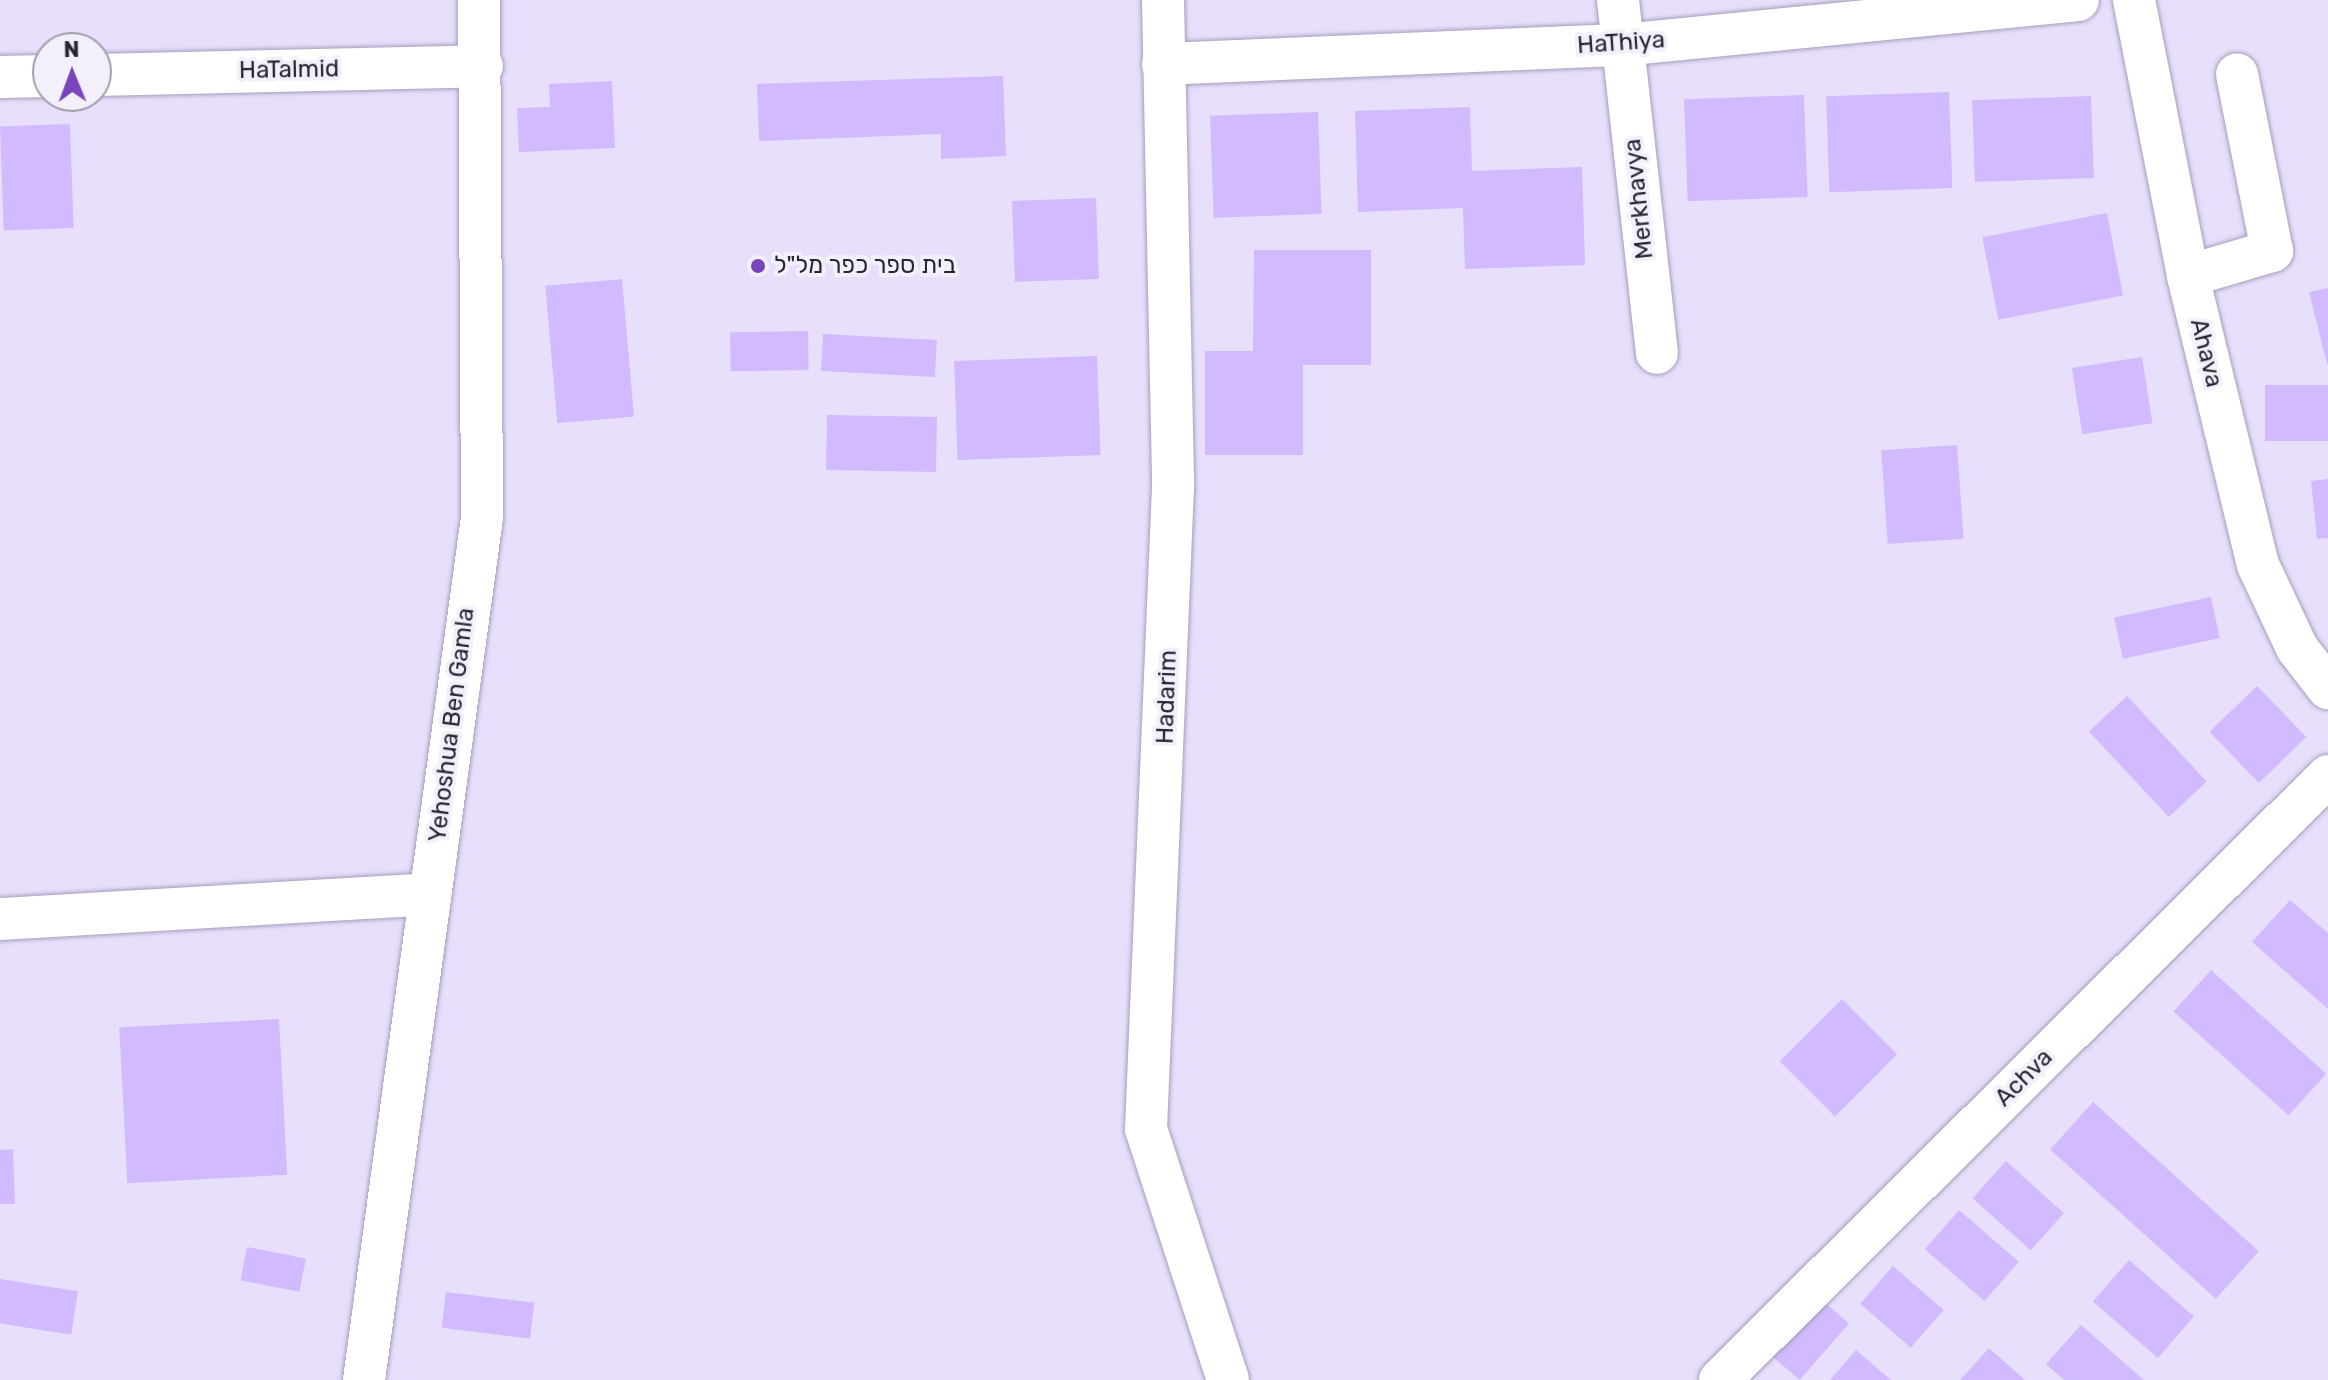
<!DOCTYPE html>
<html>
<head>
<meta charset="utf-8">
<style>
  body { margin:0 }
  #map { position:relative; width:2328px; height:1380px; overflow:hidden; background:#e8dffd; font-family:Rubik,Heebo,sans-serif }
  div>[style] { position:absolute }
  .building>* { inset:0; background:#d1bafd; transform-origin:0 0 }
  .roads { filter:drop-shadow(0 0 2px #a79ebb) drop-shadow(0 0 2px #a79ebb) }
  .minor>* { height:42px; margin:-21px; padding:0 21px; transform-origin:21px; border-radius:21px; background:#fff }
  .dots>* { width:22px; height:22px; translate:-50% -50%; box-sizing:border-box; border:4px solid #f3effb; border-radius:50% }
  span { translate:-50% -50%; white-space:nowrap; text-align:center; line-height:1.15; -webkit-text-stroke:8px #f3effb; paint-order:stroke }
  .street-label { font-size:24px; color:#292631 }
  .poi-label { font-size:24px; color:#292631 }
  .left { translate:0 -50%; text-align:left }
  .north { position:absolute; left:32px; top:32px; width:80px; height:80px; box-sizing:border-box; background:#f3effb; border:2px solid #a29faa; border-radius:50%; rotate:359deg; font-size:22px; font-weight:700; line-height:32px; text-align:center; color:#292631 }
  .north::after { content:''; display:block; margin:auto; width:28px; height:36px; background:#7946bd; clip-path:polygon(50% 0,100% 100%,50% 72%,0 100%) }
</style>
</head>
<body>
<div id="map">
  <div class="building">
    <i style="clip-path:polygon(1003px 76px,1006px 156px,941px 159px,941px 134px,759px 141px,757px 84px)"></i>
    <i style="clip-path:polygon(612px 81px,615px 148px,519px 152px,517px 108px,550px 107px,549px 84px)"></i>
    <i style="left:1949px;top:92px;width:96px;height:123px;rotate:88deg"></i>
    <i style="left:1804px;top:95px;width:102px;height:120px;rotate:88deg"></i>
    <i style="left:2091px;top:96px;width:82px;height:119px;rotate:88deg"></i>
    <i style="clip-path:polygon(1470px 107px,1472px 171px,1582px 167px,1585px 265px,1465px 269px,1463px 208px,1358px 212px,1355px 111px)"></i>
    <i style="left:1318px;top:112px;width:102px;height:108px;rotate:88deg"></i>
    <i style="left:70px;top:124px;width:104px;height:70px;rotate:88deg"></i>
    <i style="left:1096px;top:198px;width:81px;height:84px;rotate:88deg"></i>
    <i style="left:2107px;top:213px;width:84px;height:127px;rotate:79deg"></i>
    <i style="clip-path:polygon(1254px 250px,1371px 250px,1371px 365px,1303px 365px,1303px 455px,1205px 455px,1205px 351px,1253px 351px)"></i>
    <i style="left:622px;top:279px;width:138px;height:77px;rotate:85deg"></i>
    <i style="clip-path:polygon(2328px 288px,2328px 363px,2327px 364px,2309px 292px)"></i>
    <i style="left:808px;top:331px;width:39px;height:78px;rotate:89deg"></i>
    <i style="left:823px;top:334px;width:114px;height:37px;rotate:3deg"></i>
    <i style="left:1097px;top:356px;width:99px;height:143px;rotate:88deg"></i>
    <i style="left:2142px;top:357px;width:67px;height:71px;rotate:81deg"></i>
    <i style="left:2328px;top:385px;width:56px;height:63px;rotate:90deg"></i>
    <i style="left:827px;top:415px;width:110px;height:55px;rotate:1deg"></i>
    <i style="left:1957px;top:445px;width:94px;height:76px;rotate:86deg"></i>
    <i style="clip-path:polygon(2328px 479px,2328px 538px,2317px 539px,2311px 481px)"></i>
    <i style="left:2211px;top:597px;width:42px;height:99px;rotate:78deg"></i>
    <i style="left:2257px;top:686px;width:71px;height:66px;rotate:46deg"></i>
    <i style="left:2127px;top:696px;width:117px;height:52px;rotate:47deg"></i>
    <i style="clip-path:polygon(2290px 900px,2328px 933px,2328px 1009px,2252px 942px)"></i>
    <i style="left:2211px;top:970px;width:155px;height:56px;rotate:42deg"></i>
    <i style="left:1842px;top:999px;width:78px;height:88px;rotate:45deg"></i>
    <i style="left:279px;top:1019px;width:156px;height:160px;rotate:87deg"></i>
    <i style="left:2093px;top:1102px;width:223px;height:64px;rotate:42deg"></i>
    <i style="clip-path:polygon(13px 1149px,15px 1204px,0 1204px,0 1150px)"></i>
    <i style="left:2006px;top:1161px;width:78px;height:50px;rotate:42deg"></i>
    <i style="left:1959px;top:1210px;width:79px;height:52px;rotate:41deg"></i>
    <i style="left:247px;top:1247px;width:60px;height:34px;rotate:11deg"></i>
    <i style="left:2129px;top:1260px;width:86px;height:55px;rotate:41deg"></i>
    <i style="left:1893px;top:1266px;width:67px;height:50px;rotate:41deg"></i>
    <i style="left:0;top:1279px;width:79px;height:44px;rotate:9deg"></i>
    <i style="left:446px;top:1292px;width:89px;height:36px;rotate:7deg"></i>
    <i style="left:1815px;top:1294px;width:45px;height:75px;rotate:41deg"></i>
    <i style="clip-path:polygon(2081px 1325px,2144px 1380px,2064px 1380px,2046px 1364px)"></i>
    <i style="clip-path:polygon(1989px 1348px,2025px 1380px,1960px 1380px)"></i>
    <i style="clip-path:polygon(1856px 1350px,1891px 1380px,1830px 1380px)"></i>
  </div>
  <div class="roads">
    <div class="minor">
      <i style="left:1163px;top:0;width:487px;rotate:88.8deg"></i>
      <i style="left:1173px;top:487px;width:643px;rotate:92.41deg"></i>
      <i style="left:1146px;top:1129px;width:264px;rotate:71.9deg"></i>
      <i style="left:1618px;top:0;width:355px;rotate:83.7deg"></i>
      <i style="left:2134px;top:0;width:281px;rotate:78.9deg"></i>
      <i style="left:2188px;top:276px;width:297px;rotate:76.4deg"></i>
      <i style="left:2258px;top:565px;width:92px;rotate:64.8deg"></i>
      <i style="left:2297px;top:648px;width:51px;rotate:52.2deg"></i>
      <i style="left:1163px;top:64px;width:458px;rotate:-2.4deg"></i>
      <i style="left:1621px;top:45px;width:459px;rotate:-5.6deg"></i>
      <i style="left:96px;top:75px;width:386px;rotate:-1.3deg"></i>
      <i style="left:0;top:77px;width:48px;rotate:-1.2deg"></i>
      <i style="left:2188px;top:276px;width:88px;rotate:-16.6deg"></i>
      <i style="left:2272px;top:251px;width:180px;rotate:-101.2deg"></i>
      <i style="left:0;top:919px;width:431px;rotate:-3.3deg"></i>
      <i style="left:364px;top:1380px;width:871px;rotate:-82.21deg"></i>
      <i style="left:482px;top:517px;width:517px;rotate:-90.33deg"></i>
      <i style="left:1720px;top:1380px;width:857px;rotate:-44.81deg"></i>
    </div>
  </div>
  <div class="dots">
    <i style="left:758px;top:266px;background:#7946bd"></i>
  </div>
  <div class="street-label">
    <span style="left:1621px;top:43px;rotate:-4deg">HaThiya</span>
    <span style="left:289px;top:70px;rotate:-1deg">HaTalmid</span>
    <span style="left:1639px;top:199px;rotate:-96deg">Merkhavya</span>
    <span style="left:2206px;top:353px;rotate:76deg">Ahava</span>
    <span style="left:1167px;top:697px;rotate:-88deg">Hadarim</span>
    <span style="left:452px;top:725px;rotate:-83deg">Yehoshua Ben Gamla</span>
    <span style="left:2024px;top:1078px;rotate:-45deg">Achva</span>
  </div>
  <div class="poi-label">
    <span class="left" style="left:774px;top:266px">בית ספר כפר מל"ל</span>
  </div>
  <div class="north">N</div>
</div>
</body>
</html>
